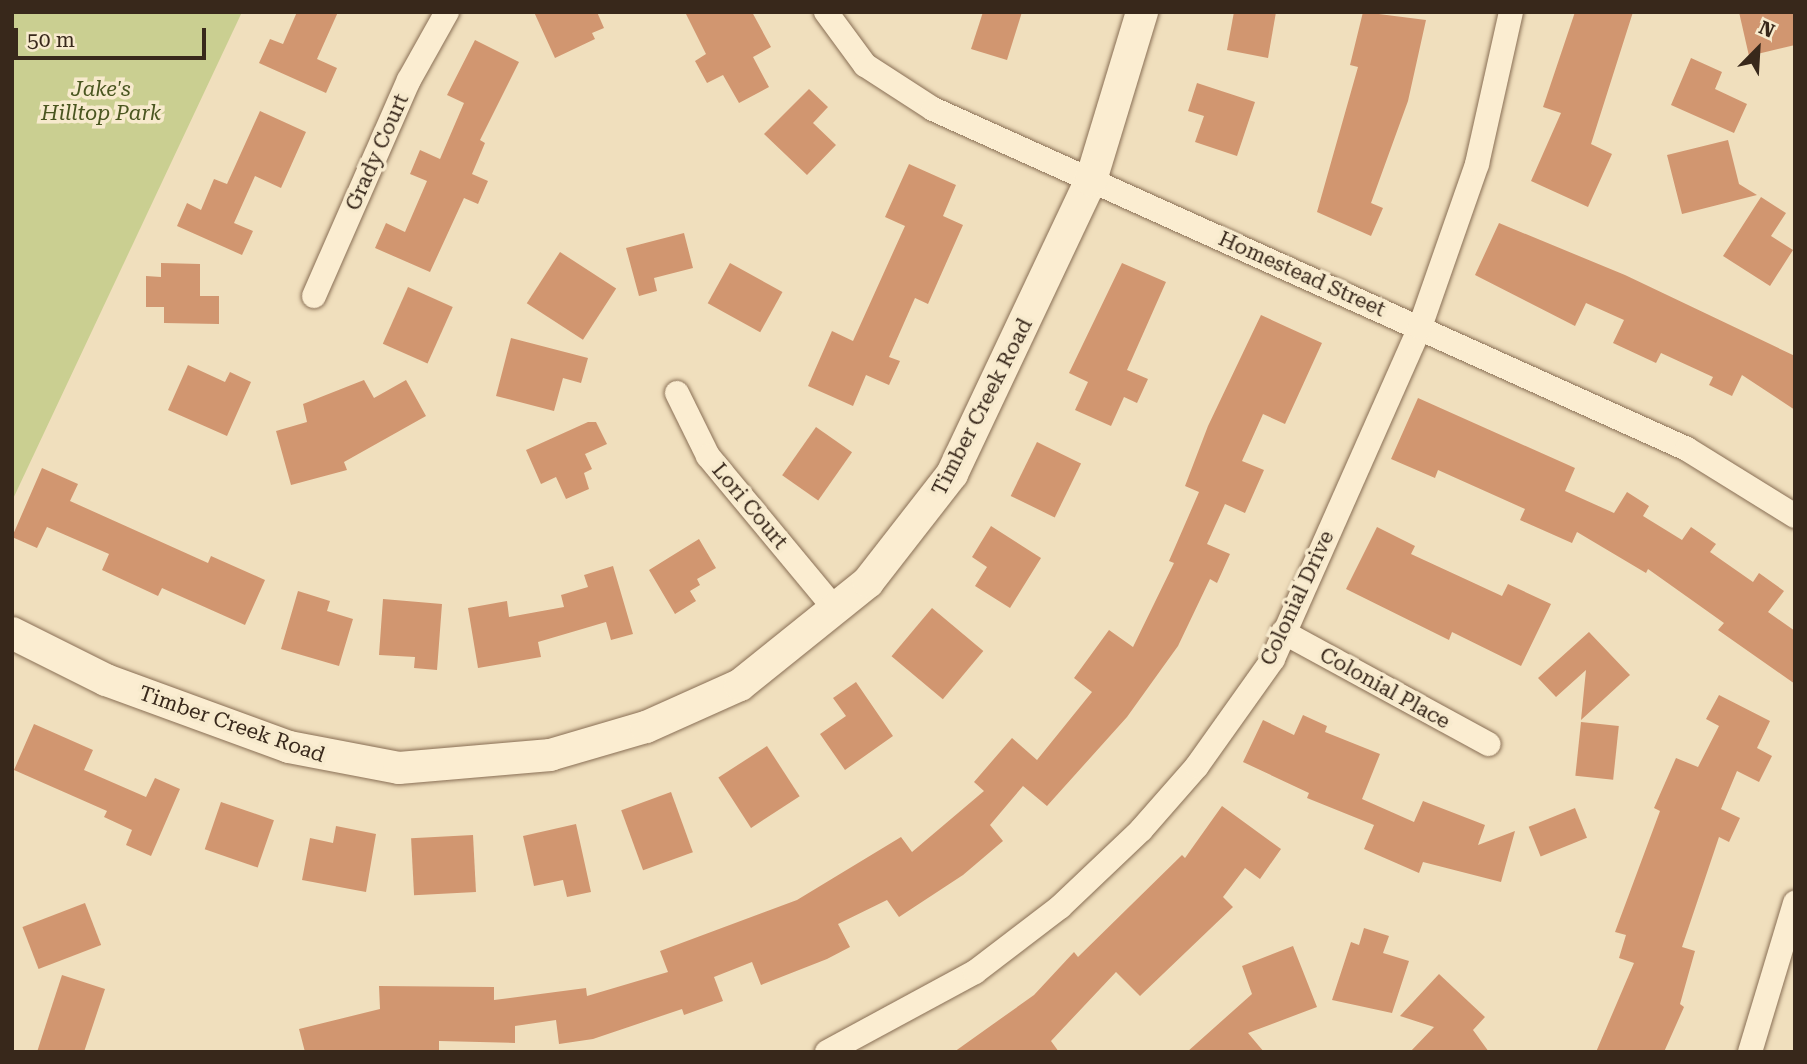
<!DOCTYPE html>
<html>
<head>
<meta charset="utf-8">
<style>
  body { margin:0 }
  #map { position:relative; width:1807px; height:1064px; overflow:hidden; background:#f0dfbd; font-family:"Roboto Serif",serif }
  div>[style] { position:absolute }
  .green>* { inset:0; background:#cacf91 }
  .building>* { inset:0; background:#d19670; transform-origin:0 0 }
  .roads { filter:drop-shadow(0 0 2px #896f55) drop-shadow(0 0 2px #896f55) }
  .minor>* { height:24px; margin:-12px; padding:0 12px; transform-origin:12px; border-radius:12px; background:#fbedd1 }
  .tertiary>* { height:32px; margin:-16px; padding:0 16px; transform-origin:16px; border-radius:16px; background:#fbedd1 }
  span { translate:-50% -50%; white-space:nowrap; text-align:center; line-height:1.15; -webkit-text-stroke:7px #f7eacd; paint-order:stroke }
  .park-label { font-size:21px; color:#4a5620; font-style:italic }
  .street-label { font-size:21px; color:#38281b }
  .frame { position:absolute; inset:0; border:14px solid #38281b; pointer-events:none }
  .north { position:absolute; left:1723px; top:14px; width:70px; height:70px; -webkit-text-stroke:5px #f7eacd; paint-order:stroke; rotate:24deg; font-size:19px; font-weight:700; line-height:28px; text-align:center; color:#38281b }
  .north::after { content:''; display:block; margin:auto; width:24px; height:32px; background:#38281b; clip-path:polygon(50% 0,100% 100%,50% 72%,0 100%) }
  .scale { position:absolute; left:14px; top:28px; width:192px; height:32px; box-sizing:border-box; border:4px solid #38281b; border-top:0; padding-left:9px; font-size:21px; line-height:24px; white-space:nowrap; color:#38281b; -webkit-text-stroke:5px #f7eacd; paint-order:stroke }
</style>
</head>
<body>
<div id="map">
  <div class="green">
    <i style="clip-path:polygon(12px 12px,242px 12px,12px 501px)"></i>
  </div>
  <div class="building">
    <i style="clip-path:polygon(297px 12px,338px 12px,317px 59px,337px 68px,326px 93px,259px 63px,270px 39px,283px 44px)"></i>
    <i style="clip-path:polygon(534px 12px,597px 12px,604px 28px,592px 33px,595px 39px,555px 58px)"></i>
    <i style="clip-path:polygon(685px 12px,752px 12px,771px 47px,753px 57px,769px 87px,739px 103px,723px 75px,707px 83px,695px 61px,706px 54px)"></i>
    <i style="clip-path:polygon(983px 12px,1022px 12px,1007px 60px,971px 49px)"></i>
    <i style="clip-path:polygon(1234px 12px,1276px 12px,1268px 58px,1227px 50px)"></i>
    <i style="clip-path:polygon(1363px 12px,1426px 20px,1408px 101px,1371px 203px,1383px 208px,1371px 236px,1317px 212px,1358px 67px,1350px 65px)"></i>
    <i style="clip-path:polygon(1575px 12px,1633px 12px,1591px 144px,1612px 154px,1588px 207px,1531px 181px,1561px 113px,1543px 107px)"></i>
    <i style="clip-path:polygon(1739px 12px,1795px 12px,1795px 45px,1749px 56px)"></i>
    <i style="clip-path:polygon(475px 40px,519px 62px,480px 140px,485px 143px,472px 174px,488px 181px,478px 204px,464px 198px,430px 272px,375px 248px,386px 223px,405px 232px,427px 181px,410px 174px,420px 150px,440px 159px,464px 103px,447px 95px)"></i>
    <i style="clip-path:polygon(1691px 58px,1722px 72px,1715px 89px,1747px 104px,1734px 133px,1671px 105px)"></i>
    <i style="clip-path:polygon(1197px 83px,1255px 102px,1237px 156px,1195px 142px,1204px 116px,1188px 111px)"></i>
    <i style="clip-path:polygon(809px 89px,828px 107px,813px 123px,836px 145px,807px 175px,764px 134px)"></i>
    <i style="clip-path:polygon(260px 111px,306px 132px,281px 188px,255px 176px,234px 223px,253px 231px,242px 255px,177px 226px,187px 203px,201px 210px,214px 179px,227px 184px)"></i>
    <i style="clip-path:polygon(1728px 140px,1739px 184px,1757px 195px,1682px 214px,1667px 155px)"></i>
    <i style="clip-path:polygon(909px 164px,956px 185px,943px 216px,963px 225px,928px 304px,915px 298px,889px 357px,900px 361px,889px 385px,866px 375px,853px 406px,808px 386px,832px 331px,853px 341px,905px 226px,885px 217px)"></i>
    <i style="clip-path:polygon(1761px 197px,1786px 213px,1771px 236px,1793px 250px,1770px 286px,1723px 256px)"></i>
    <i style="clip-path:polygon(1499px 223px,1625px 275px,1795px 356px,1795px 410px,1742px 375px,1732px 396px,1709px 385px,1713px 377px,1661px 353px,1656px 363px,1613px 343px,1624px 320px,1586px 303px,1575px 326px,1475px 275px)"></i>
    <i style="clip-path:polygon(684px 233px,693px 268px,654px 278px,657px 291px,639px 296px,626px 248px)"></i>
    <i style="left:560px;top:252px;width:67px;height:61px;rotate:33deg"></i>
    <i style="clip-path:polygon(161px 263px,200px 264px,200px 296px,219px 296px,219px 324px,164px 323px,164px 307px,146px 307px,146px 276px,161px 277px)"></i>
    <i style="left:730px;top:263px;width:60px;height:46px;rotate:29deg"></i>
    <i style="clip-path:polygon(1122px 263px,1166px 282px,1127px 370px,1148px 379px,1137px 403px,1124px 397px,1111px 426px,1075px 410px,1088px 382px,1069px 373px)"></i>
    <i style="left:408px;top:287px;width:49px;height:62px;rotate:24deg"></i>
    <i style="clip-path:polygon(1261px 315px,1322px 343px,1285px 424px,1263px 414px,1242px 461px,1264px 470px,1245px 513px,1225px 504px,1207px 544px,1230px 554px,1217px 583px,1210px 579px,1178px 646px,1127px 717px,1047px 806px,1023px 786px,990px 825px,1003px 841px,963px 875px,899px 917px,887px 900px,838px 924px,850px 947px,827px 959px,761px 985px,752px 962px,714px 977px,723px 1001px,684px 1015px,682px 1009px,593px 1039px,559px 1044px,556px 1020px,515px 1026px,515px 1043px,439px 1041px,439px 1052px,305px 1052px,299px 1029px,380px 1009px,379px 986px,494px 987px,494px 1000px,586px 988px,587px 996px,668px 972px,660px 951px,797px 900px,901px 837px,912px 852px,984px 791px,974px 782px,1012px 738px,1037px 760px,1092px 692px,1074px 678px,1109px 630px,1133px 647px,1174px 563px,1169px 561px,1199px 492px,1185px 486px,1208px 426px)"></i>
    <i style="clip-path:polygon(511px 338px,588px 358px,581px 383px,563px 378px,554px 411px,496px 396px)"></i>
    <i style="clip-path:polygon(188px 365px,225px 382px,230px 372px,251px 382px,227px 436px,168px 410px)"></i>
    <i style="clip-path:polygon(364px 380px,374px 398px,406px 380px,426px 416px,344px 462px,347px 470px,291px 485px,276px 431px,307px 422px,303px 404px)"></i>
    <i style="clip-path:polygon(1418px 398px,1575px 468px,1565px 491px,1614px 513px,1627px 492px,1649px 506px,1643px 516px,1682px 540px,1691px 527px,1716px 544px,1710px 552px,1753px 582px,1759px 573px,1784px 591px,1768px 612px,1795px 631px,1795px 684px,1718px 630px,1724px 623px,1648px 569px,1646px 573px,1577px 532px,1572px 543px,1520px 520px,1525px 509px,1438px 470px,1435px 478px,1391px 459px)"></i>
    <i style="clip-path:polygon(588px 422px,596px 422px,607px 444px,585px 454px,592px 469px,584px 473px,589px 489px,566px 499px,556px 477px,541px 484px,526px 450px)"></i>
    <i style="left:816px;top:427px;width:44px;height:59px;rotate:35deg"></i>
    <i style="left:1037px;top:442px;width:49px;height:60px;rotate:26deg"></i>
    <i style="clip-path:polygon(42px 468px,78px 484px,70px 501px,208px 563px,211px 556px,265px 580px,245px 625px,162px 588px,158px 596px,102px 570px,109px 554px,47px 527px,37px 548px,12px 537px)"></i>
    <i style="clip-path:polygon(991px 526px,1041px 558px,1010px 608px,975px 586px,987px 567px,972px 557px)"></i>
    <i style="clip-path:polygon(1377px 527px,1415px 546px,1411px 554px,1502px 596px,1508px 584px,1551px 604px,1521px 666px,1452px 632px,1449px 640px,1346px 589px)"></i>
    <i style="clip-path:polygon(699px 539px,716px 568px,697px 579px,700px 585px,690px 591px,696px 601px,675px 614px,649px 570px)"></i>
    <i style="clip-path:polygon(613px 566px,633px 634px,611px 640px,606px 622px,538px 642px,541px 657px,478px 668px,468px 608px,507px 601px,509px 617px,564px 607px,561px 595px,588px 587px,584px 575px)"></i>
    <i style="clip-path:polygon(298px 591px,330px 601px,327px 611px,353px 619px,339px 666px,281px 649px)"></i>
    <i style="clip-path:polygon(383px 599px,442px 604px,437px 670px,414px 668px,415px 657px,379px 655px)"></i>
    <i style="left:932px;top:608px;width:67px;height:63px;rotate:40deg"></i>
    <i style="clip-path:polygon(1589px 632px,1630px 675px,1581px 720px,1586px 670px,1556px 697px,1538px 678px)"></i>
    <i style="clip-path:polygon(856px 682px,893px 736px,845px 770px,820px 734px,846px 716px,833px 698px)"></i>
    <i style="clip-path:polygon(1719px 695px,1770px 721px,1757px 748px,1772px 756px,1759px 782px,1737px 771px,1721px 809px,1740px 818px,1729px 842px,1719px 837px,1682px 947px,1695px 951px,1680px 1004px,1684px 1007px,1664px 1052px,1596px 1052px,1634px 963px,1619px 958px,1626px 935px,1615px 932px,1660px 811px,1654px 808px,1676px 758px,1698px 767px,1719px 726px,1706px 719px)"></i>
    <i style="clip-path:polygon(1303px 715px,1327px 726px,1325px 732px,1380px 754px,1362px 799px,1414px 822px,1423px 801px,1485px 825px,1478px 845px,1515px 831px,1501px 882px,1423px 862px,1419px 873px,1364px 849px,1374px 825px,1307px 798px,1309px 793px,1243px 762px,1263px 720px,1294px 735px)"></i>
    <i style="left:1581px;top:722px;width:38px;height:54px;rotate:6deg"></i>
    <i style="clip-path:polygon(34px 724px,93px 750px,84px 770px,146px 797px,155px 778px,180px 789px,151px 856px,126px 845px,132px 830px,104px 817px,107px 811px,14px 770px)"></i>
    <i style="left:767px;top:746px;width:60px;height:58px;rotate:57deg"></i>
    <i style="left:671px;top:792px;width:64px;height:53px;rotate:70deg"></i>
    <i style="left:221px;top:802px;width:56px;height:50px;rotate:19deg"></i>
    <i style="clip-path:polygon(1222px 806px,1281px 849px,1260px 879px,1245px 868px,1223px 897px,1233px 907px,1140px 996px,1116px 972px,1051px 1041px,1059px 1052px,954px 1052px,1034px 995px,1074px 952px,1078px 957px,1182px 855px,1185px 858px)"></i>
    <i style="left:1575px;top:808px;width:32px;height:50px;rotate:68deg"></i>
    <i style="clip-path:polygon(576px 824px,591px 892px,567px 897px,563px 880px,534px 886px,523px 836px)"></i>
    <i style="clip-path:polygon(336px 826px,376px 834px,366px 892px,302px 880px,310px 838px,333px 843px)"></i>
    <i style="left:473px;top:835px;width:57px;height:62px;rotate:87deg"></i>
    <i style="left:85px;top:903px;width:45px;height:67px;rotate:69deg"></i>
    <i style="clip-path:polygon(1364px 928px,1389px 936px,1383px 953px,1409px 961px,1392px 1013px,1332px 1000px,1351px 942px,1359px 945px)"></i>
    <i style="clip-path:polygon(1293px 946px,1317px 1007px,1248px 1033px,1264px 1052px,1187px 1052px,1252px 994px,1242px 966px)"></i>
    <i style="clip-path:polygon(1439px 974px,1485px 1017px,1473px 1030px,1489px 1052px,1410px 1052px,1434px 1027px,1400px 1016px)"></i>
    <i style="clip-path:polygon(62px 975px,105px 989px,84px 1052px,37px 1052px)"></i>
  </div>
  <div class="roads">
    <div class="minor">
      <i style="left:826px;top:12px;width:66px;rotate:53.7deg"></i>
      <i style="left:865px;top:65px;width:81px;rotate:32.9deg"></i>
      <i style="left:933px;top:109px;width:827px;rotate:24.27deg"></i>
      <i style="left:1687px;top:449px;width:127px;rotate:31.8deg"></i>
      <i style="left:314px;top:296px;width:236px;rotate:-66.3deg"></i>
      <i style="left:409px;top:80px;width:78px;rotate:-60.8deg"></i>
      <i style="left:677px;top:393px;width:70px;rotate:63.8deg"></i>
      <i style="left:708px;top:456px;width:200px;rotate:50.3deg"></i>
      <i style="left:1283px;top:632px;width:234px;rotate:28.6deg"></i>
      <i style="left:827px;top:1052px;width:168px;rotate:-28.4deg"></i>
      <i style="left:975px;top:972px;width:107px;rotate:-37.4deg"></i>
      <i style="left:1060px;top:907px;width:112px;rotate:-43.5deg"></i>
      <i style="left:1141px;top:830px;width:85px;rotate:-48.8deg"></i>
      <i style="left:1197px;top:766px;width:131px;rotate:-54.6deg"></i>
      <i style="left:1273px;top:659px;width:363px;rotate:-66.1deg"></i>
      <i style="left:1420px;top:327px;width:173px;rotate:-70.7deg"></i>
      <i style="left:1477px;top:164px;width:156px;rotate:-77.4deg"></i>
      <i style="left:1750px;top:1052px;width:156px;rotate:-73.2deg"></i>
    </div>
    <div class="tertiary">
      <i style="left:12px;top:633px;width:105px;rotate:26.6deg"></i>
      <i style="left:106px;top:680px;width:195px;rotate:20.1deg"></i>
      <i style="left:289px;top:747px;width:112px;rotate:10.8deg"></i>
      <i style="left:399px;top:768px;width:152px;rotate:-4.9deg"></i>
      <i style="left:550px;top:755px;width:100px;rotate:-16.3deg"></i>
      <i style="left:646px;top:727px;width:103px;rotate:-24.1deg"></i>
      <i style="left:740px;top:685px;width:164px;rotate:-38.8deg"></i>
      <i style="left:868px;top:582px;width:137px;rotate:-52.1deg"></i>
      <i style="left:952px;top:474px;width:325px;rotate:-64.7deg"></i>
      <i style="left:1091px;top:180px;width:176px;rotate:-73.1deg"></i>
    </div>
  </div>
  <div class="park-label">
    <span style="left:101px;top:101px">Jake's<br>Hilltop Park</span>
  </div>
  <div class="street-label">
    <span style="left:377px;top:152px;rotate:-66deg">Grady Court</span>
    <span style="left:1302px;top:274px;rotate:24deg">Homestead Street</span>
    <span style="left:982px;top:407px;rotate:-63deg">Timber Creek Road</span>
    <span style="left:750px;top:506px;rotate:50deg">Lori Court</span>
    <span style="left:1297px;top:598px;rotate:-65deg">Colonial Drive</span>
    <span style="left:1385px;top:688px;rotate:29deg">Colonial Place</span>
    <span style="left:232px;top:724px;rotate:19deg">Timber Creek Road</span>
  </div>
  <div class="frame"></div>
  <div class="north">N</div>
  <div class="scale">50 m</div>
</div>
</body>
</html>
